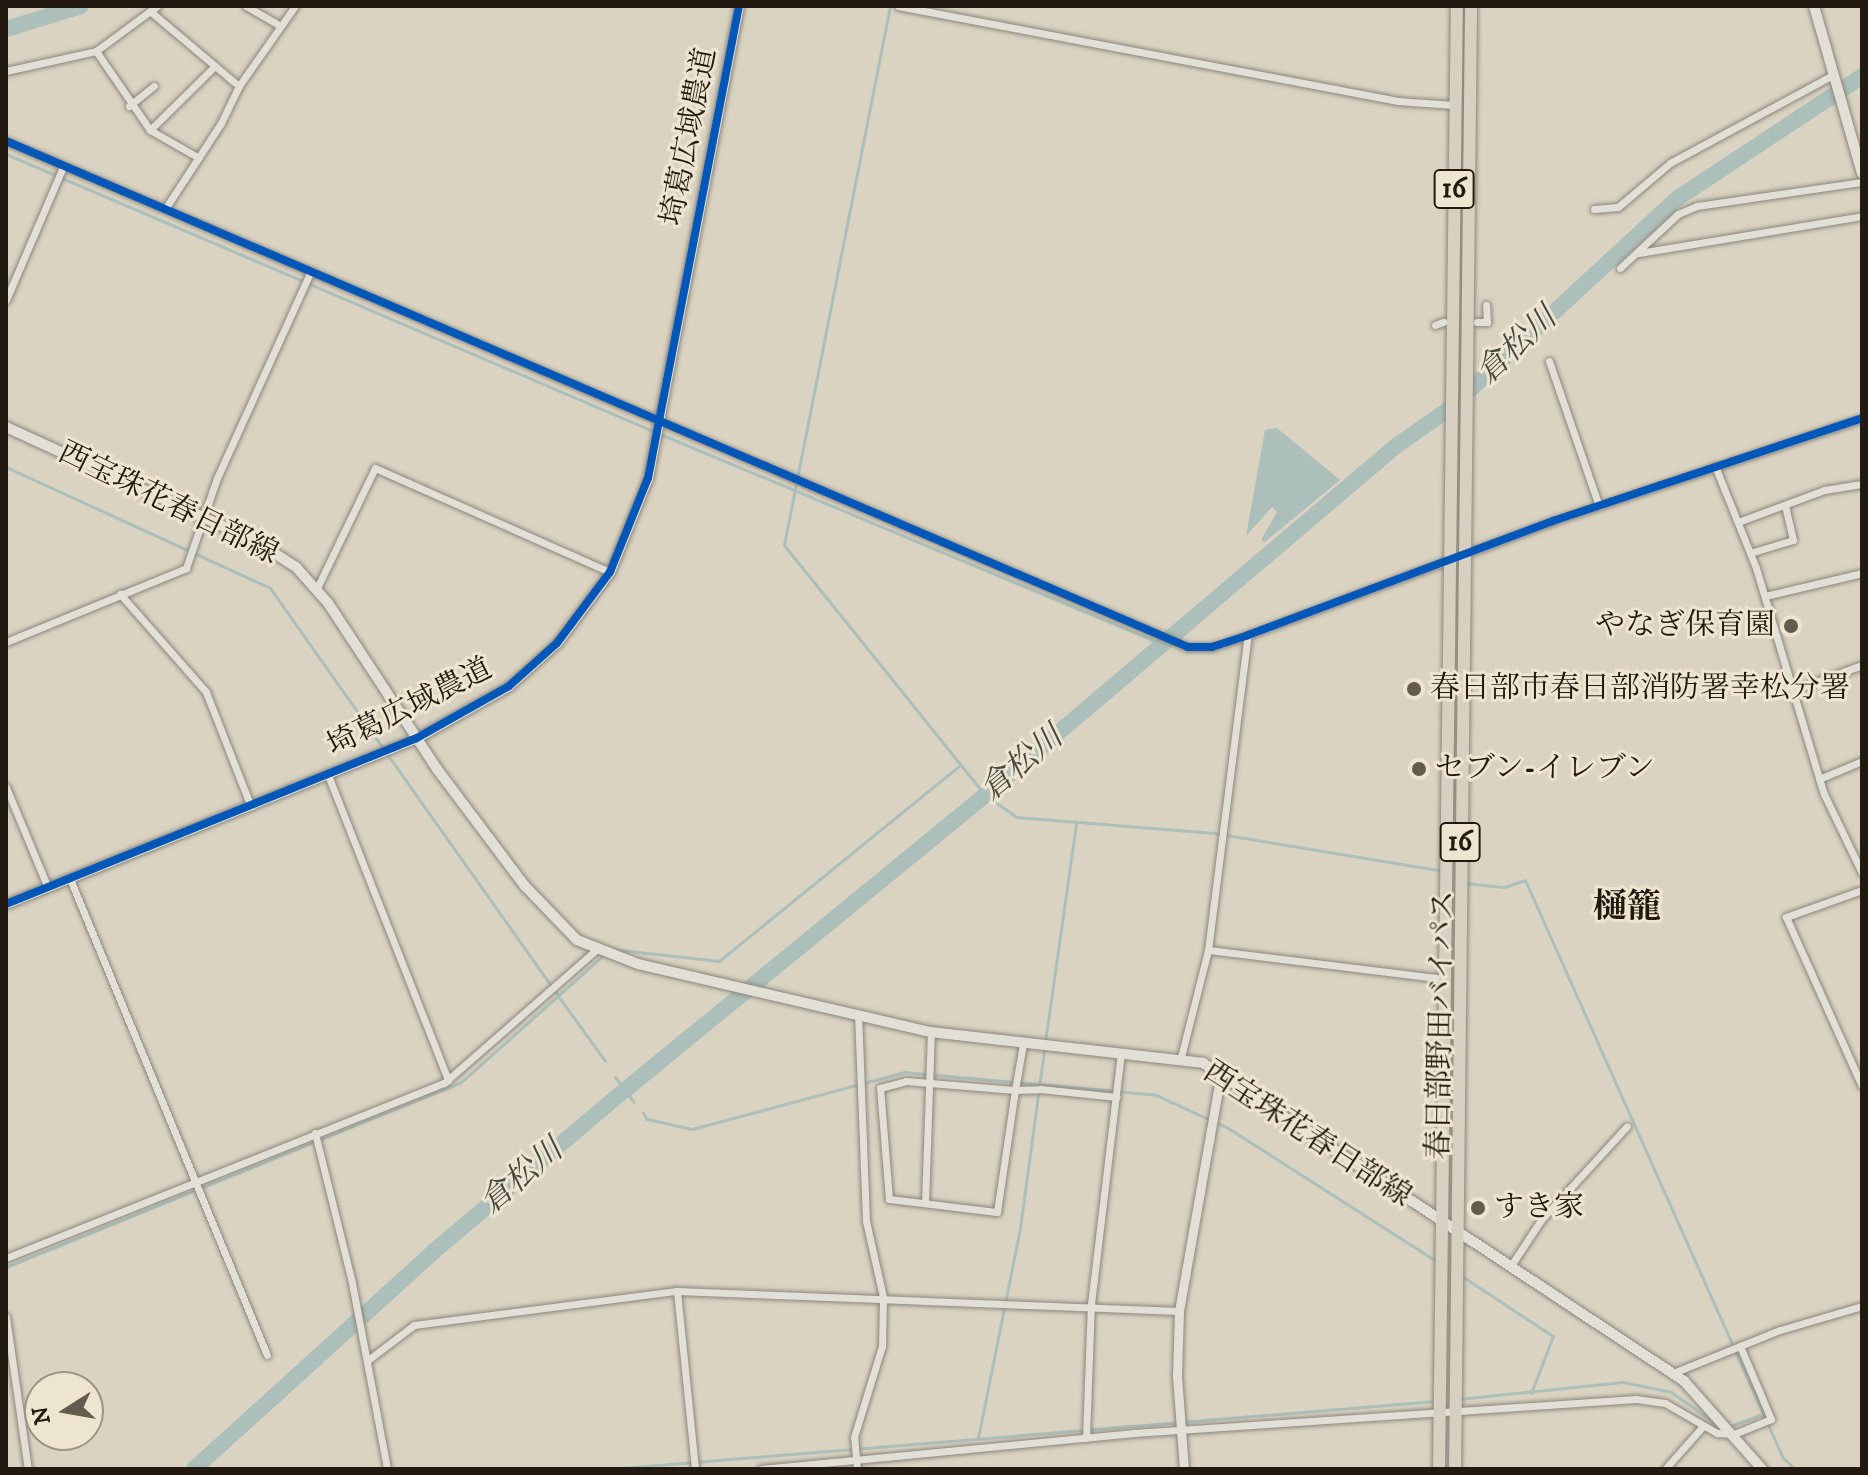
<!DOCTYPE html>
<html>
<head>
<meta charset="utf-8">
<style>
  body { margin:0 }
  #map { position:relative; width:1868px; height:1475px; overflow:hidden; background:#dad3c2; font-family:"IM FELL DW Pica","Noto Serif JP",serif }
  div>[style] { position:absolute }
  .water>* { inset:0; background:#acbfbb }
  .stream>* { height:3px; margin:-1.5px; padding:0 1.5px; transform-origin:1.5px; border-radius:1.5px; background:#acbfbb }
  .river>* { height:16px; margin:-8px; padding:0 8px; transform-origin:8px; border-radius:8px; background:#acbfbb }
  .roads { filter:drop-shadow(0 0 2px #8b867c) drop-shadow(0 0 2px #8b867c) }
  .minor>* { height:7px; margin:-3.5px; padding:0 3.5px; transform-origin:3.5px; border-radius:3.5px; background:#e2dfd6 }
  .tertiary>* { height:9px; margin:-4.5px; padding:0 4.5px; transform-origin:4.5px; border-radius:4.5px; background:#e2dfd6 }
  .secondary>* { height:10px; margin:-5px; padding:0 5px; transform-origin:5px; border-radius:5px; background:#e2dfd6 }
  .trunk>* { height:12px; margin:-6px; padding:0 6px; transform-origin:6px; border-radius:6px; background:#d7d0c1 }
  .cycleway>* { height:8px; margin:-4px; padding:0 4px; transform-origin:4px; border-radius:4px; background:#0057b8 }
  .dots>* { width:22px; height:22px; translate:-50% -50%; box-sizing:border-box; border:4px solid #eee5d0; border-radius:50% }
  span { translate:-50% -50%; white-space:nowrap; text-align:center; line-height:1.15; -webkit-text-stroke:6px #eee5d0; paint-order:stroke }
  .shield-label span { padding:2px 6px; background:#eee5d0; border:2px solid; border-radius:6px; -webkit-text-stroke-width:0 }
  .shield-label { font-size:28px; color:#221a10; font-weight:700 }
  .street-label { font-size:30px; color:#221a10 }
  .poi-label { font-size:30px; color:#221a10 }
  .right { translate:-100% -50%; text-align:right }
  .left { translate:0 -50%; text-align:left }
  .water-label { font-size:32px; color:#464942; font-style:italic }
  .quarter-label { font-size:34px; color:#221a10; font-weight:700 }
  .frame { position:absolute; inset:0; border:8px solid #221a10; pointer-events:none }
  .north { position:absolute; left:24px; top:1371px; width:80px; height:80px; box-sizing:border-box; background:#eee5d0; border:2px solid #9c9483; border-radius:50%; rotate:259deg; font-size:22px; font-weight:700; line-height:32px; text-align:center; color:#221a10 }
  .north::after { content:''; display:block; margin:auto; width:28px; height:36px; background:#625b4e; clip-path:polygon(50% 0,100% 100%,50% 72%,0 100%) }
</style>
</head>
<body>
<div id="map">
  <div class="water">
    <i style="clip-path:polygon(1277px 428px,1340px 480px,1265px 542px,1261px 540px,1277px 512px,1272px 507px,1246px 536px,1265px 430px)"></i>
  </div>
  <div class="stream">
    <i style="left:890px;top:6px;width:549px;rotate:101.13deg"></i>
    <i style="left:784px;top:545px;width:321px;rotate:51.2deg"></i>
    <i style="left:985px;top:795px;width:38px;rotate:35deg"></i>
    <i style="left:1016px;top:817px;width:199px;rotate:4.6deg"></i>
    <i style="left:1214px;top:833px;width:233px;rotate:9.4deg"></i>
    <i style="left:6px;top:154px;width:704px;rotate:23.18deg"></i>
    <i style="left:660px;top:434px;width:544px;rotate:22.7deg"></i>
    <i style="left:6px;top:467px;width:290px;rotate:24.6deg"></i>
    <i style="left:270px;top:588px;width:196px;rotate:54.8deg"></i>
    <i style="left:387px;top:754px;width:284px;rotate:54.7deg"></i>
    <i style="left:1464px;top:883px;width:40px;rotate:5.7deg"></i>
    <i style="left:1504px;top:887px;width:22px;rotate:-18deg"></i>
    <i style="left:1525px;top:880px;width:633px;rotate:65.95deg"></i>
    <i style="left:1783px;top:1458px;width:16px;rotate:43deg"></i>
    <i style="left:611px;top:949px;width:109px;rotate:6.3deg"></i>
    <i style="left:719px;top:961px;width:311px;rotate:-39.1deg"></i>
    <i style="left:556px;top:993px;width:84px;rotate:54.2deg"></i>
    <i style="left:1045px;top:1042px;width:220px;rotate:-81.9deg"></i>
    <i style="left:615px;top:1077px;width:31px;rotate:53deg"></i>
    <i style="left:643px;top:1113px;width:7px;rotate:56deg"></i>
    <i style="left:647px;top:1119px;width:46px;rotate:12.5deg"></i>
    <i style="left:692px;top:1129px;width:220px;rotate:-15deg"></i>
    <i style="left:905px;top:1072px;width:252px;rotate:5.2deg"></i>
    <i style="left:1156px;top:1095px;width:79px;rotate:24.6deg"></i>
    <i style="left:1228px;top:1128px;width:247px;rotate:32.6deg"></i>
    <i style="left:6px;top:1267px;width:490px;rotate:-22.1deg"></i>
    <i style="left:460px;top:1083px;width:194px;rotate:-41.7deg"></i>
    <i style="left:1460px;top:1275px;width:111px;rotate:33.3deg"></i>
    <i style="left:1553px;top:1336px;width:61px;rotate:111.1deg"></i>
    <i style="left:1458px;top:1399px;width:166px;rotate:-5.9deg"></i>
    <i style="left:1623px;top:1382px;width:49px;rotate:11.8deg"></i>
    <i style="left:1671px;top:1392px;width:54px;rotate:35.2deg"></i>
    <i style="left:1730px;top:1426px;width:35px;rotate:-20deg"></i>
    <i style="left:978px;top:1438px;width:214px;rotate:-78.7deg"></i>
    <i style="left:1020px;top:1228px;width:180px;rotate:-82.3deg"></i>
    <i style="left:610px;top:1469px;width:828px;rotate:-4.71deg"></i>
  </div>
  <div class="river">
    <i style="left:6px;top:29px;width:78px;rotate:-17deg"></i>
    <i style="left:194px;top:1469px;width:323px;rotate:-42.2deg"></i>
    <i style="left:433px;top:1252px;width:251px;rotate:-40.2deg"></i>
    <i style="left:625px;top:1090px;width:465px;rotate:-39.3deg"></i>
    <i style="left:985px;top:795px;width:539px;rotate:-40.34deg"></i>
    <i style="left:1396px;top:446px;width:65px;rotate:-34.9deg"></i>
    <i style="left:1449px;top:409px;width:311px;rotate:-42.7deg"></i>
    <i style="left:1678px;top:198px;width:221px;rotate:-33.5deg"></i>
  </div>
  <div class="roads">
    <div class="minor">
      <i style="left:246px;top:6px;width:39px;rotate:30deg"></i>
      <i style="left:898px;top:6px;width:509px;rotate:10.76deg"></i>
      <i style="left:1398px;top:101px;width:57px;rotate:4deg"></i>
      <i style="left:151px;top:12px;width:115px;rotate:40.1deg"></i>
      <i style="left:96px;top:51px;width:96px;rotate:55.6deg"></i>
      <i style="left:150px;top:130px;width:56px;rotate:29.7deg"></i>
      <i style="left:6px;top:71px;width:92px;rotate:-12.5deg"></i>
      <i style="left:96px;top:51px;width:76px;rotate:-36.4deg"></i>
      <i style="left:129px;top:106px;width:32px;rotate:-39deg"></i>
      <i style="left:150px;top:130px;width:91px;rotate:-44.6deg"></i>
      <i style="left:6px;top:141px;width:1286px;rotate:23.18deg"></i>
      <i style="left:1188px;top:647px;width:24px"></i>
      <i style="left:1212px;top:647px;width:38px;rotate:-18deg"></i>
      <i style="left:1248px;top:635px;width:326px;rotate:-20.5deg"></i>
      <i style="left:1553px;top:521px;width:326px;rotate:-18.4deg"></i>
      <i style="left:165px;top:209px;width:103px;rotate:-56.9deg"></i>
      <i style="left:221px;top:123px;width:41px;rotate:-64.1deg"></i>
      <i style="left:239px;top:86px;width:98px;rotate:-55deg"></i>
      <i style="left:1594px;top:209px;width:24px;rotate:-5deg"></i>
      <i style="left:1618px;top:207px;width:68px;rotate:-40.2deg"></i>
      <i style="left:1670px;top:163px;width:185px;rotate:-28.4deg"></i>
      <i style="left:1639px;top:253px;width:226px;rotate:-9.4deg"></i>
      <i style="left:1620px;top:268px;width:79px;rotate:-43deg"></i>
      <i style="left:1678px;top:214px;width:21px;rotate:-23deg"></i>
      <i style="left:1697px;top:206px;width:167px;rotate:-8.3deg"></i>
      <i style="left:6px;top:300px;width:145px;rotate:-66.8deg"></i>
      <i style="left:1477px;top:322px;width:10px"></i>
      <i style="left:1487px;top:322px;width:17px;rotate:-93deg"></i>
      <i style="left:1435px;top:325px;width:9px;rotate:-21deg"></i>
      <i style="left:1549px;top:361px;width:153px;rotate:71deg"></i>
      <i style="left:1715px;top:466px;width:110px;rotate:68.1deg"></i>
      <i style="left:1756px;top:568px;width:236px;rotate:73.3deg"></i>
      <i style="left:1824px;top:794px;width:88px;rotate:64.3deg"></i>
      <i style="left:1738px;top:522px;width:92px;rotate:-20.4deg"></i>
      <i style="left:1824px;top:490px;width:38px;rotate:-9deg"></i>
      <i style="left:1750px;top:553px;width:45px;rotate:-16.8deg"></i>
      <i style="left:1793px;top:540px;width:36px;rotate:-103deg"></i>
      <i style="left:317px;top:588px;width:133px;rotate:-64.2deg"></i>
      <i style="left:375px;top:468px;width:257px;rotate:23.9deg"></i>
      <i style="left:120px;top:594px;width:130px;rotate:48.7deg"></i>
      <i style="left:206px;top:692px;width:123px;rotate:68.6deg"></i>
      <i style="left:1765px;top:596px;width:100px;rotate:-13.3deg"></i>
      <i style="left:6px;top:642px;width:195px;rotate:-22.3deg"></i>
      <i style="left:186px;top:568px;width:95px;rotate:-71deg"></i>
      <i style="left:217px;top:478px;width:225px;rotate:-65.6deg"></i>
      <i style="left:1794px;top:690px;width:72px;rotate:-20.2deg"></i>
      <i style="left:328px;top:775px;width:328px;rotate:68.5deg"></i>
      <i style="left:1819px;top:779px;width:47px;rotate:-22.7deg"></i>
      <i style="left:6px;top:787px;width:109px;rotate:67.4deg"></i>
      <i style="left:70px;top:879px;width:515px;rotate:67.52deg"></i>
      <i style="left:1862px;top:890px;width:81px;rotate:160.4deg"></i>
      <i style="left:1786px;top:917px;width:185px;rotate:65.8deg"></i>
      <i style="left:1208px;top:950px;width:237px;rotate:7deg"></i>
      <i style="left:1023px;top:1044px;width:47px;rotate:99.9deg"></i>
      <i style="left:1015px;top:1090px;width:123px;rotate:98.4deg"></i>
      <i style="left:997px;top:1212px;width:109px;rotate:-173.1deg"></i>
      <i style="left:889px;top:1199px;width:111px;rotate:-94.6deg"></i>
      <i style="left:880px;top:1088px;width:27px;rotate:-15deg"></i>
      <i style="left:906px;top:1081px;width:109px;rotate:4.7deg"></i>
      <i style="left:1015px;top:1090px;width:25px;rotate:-2deg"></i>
      <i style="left:1040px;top:1089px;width:77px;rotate:5.9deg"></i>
      <i style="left:1181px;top:1057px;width:110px;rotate:-75.8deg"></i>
      <i style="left:1208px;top:950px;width:318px;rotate:-82.8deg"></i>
      <i style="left:315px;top:1133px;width:154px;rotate:76.1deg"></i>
      <i style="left:352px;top:1283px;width:189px;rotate:79.3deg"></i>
      <i style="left:925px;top:1203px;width:171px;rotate:-88deg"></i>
      <i style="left:6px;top:1258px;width:472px;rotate:-21.8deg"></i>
      <i style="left:444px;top:1083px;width:202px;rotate:-41.2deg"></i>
      <i style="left:1510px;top:1267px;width:56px;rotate:-56.6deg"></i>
      <i style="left:1541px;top:1220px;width:127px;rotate:-47.5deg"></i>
      <i style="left:677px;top:1291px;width:179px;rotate:84.2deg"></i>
      <i style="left:6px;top:1317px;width:154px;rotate:81.8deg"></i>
      <i style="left:368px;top:1360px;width:58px;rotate:-37.3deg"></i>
      <i style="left:414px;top:1325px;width:265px;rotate:-7.4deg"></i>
      <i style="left:677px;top:1291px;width:502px;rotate:2.28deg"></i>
      <i style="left:1673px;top:1373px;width:115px;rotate:-21.9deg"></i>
      <i style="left:1780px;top:1330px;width:85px;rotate:-16.3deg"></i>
      <i style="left:1086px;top:1438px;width:134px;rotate:-87.9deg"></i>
      <i style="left:1091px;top:1304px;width:252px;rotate:-83.2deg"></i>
      <i style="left:761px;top:1469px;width:375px;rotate:-5.5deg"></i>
      <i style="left:1134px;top:1433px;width:503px;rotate:-3.87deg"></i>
      <i style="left:1636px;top:1399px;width:29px;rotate:8deg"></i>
      <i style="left:1665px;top:1403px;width:60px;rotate:30deg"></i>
      <i style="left:1717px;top:1433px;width:17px;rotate:3deg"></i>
      <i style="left:1734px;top:1434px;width:40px;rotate:-22deg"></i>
      <i style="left:1771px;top:1419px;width:79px;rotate:-113deg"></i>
      <i style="left:857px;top:1469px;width:32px;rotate:-95deg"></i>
      <i style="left:854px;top:1437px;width:95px;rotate:-72.9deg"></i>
      <i style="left:882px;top:1346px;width:49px;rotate:-88.8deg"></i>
      <i style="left:883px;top:1297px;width:78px;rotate:-102.6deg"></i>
      <i style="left:866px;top:1221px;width:207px;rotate:-92.2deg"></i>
      <i style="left:1665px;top:1469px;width:57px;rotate:-48.5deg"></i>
    </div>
    <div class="tertiary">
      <i style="left:6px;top:904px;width:441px;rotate:-22deg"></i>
      <i style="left:415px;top:739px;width:108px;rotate:-29.4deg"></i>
      <i style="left:509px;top:686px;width:64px;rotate:-41.9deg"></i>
      <i style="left:557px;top:643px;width:89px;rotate:-53.3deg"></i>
      <i style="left:610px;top:572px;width:101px;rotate:-68deg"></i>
      <i style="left:648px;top:478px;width:481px;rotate:-79.1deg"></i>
      <i style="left:1184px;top:1469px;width:94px;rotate:-94.3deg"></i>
      <i style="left:1177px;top:1375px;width:64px;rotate:-88.2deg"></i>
      <i style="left:1179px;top:1311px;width:242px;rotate:-80deg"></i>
    </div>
    <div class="secondary">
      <i style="left:1814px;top:6px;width:174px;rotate:74deg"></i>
      <i style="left:6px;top:427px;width:274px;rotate:24.6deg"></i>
      <i style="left:255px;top:541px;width:49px;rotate:32.4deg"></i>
      <i style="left:296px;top:567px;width:48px;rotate:48.4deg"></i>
      <i style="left:328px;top:603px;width:199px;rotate:56.7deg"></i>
      <i style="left:437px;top:769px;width:146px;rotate:53.1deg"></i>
      <i style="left:525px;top:886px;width:75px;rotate:46.1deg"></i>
      <i style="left:577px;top:940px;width:66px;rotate:21.5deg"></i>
      <i style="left:638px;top:964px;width:301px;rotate:13.1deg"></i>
      <i style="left:931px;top:1032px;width:274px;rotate:6.5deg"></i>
      <i style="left:1203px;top:1063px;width:577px;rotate:33.47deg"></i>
      <i style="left:1684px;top:1381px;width:118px;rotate:48.4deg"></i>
    </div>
    <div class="trunk">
      <i style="left:1439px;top:1469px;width:1463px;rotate:-89.3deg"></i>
      <i style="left:1455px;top:1469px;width:1463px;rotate:-89.37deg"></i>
    </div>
  </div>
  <div class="cycleway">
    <i style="left:6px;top:141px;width:1286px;rotate:23.18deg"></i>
    <i style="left:1188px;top:647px;width:24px"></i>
    <i style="left:1212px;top:647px;width:38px;rotate:-18deg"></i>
    <i style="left:1248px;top:635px;width:326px;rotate:-20.5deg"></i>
    <i style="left:1553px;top:521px;width:326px;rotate:-18.4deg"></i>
    <i style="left:6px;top:904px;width:441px;rotate:-22deg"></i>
    <i style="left:415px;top:739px;width:108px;rotate:-29.4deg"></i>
    <i style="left:509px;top:686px;width:64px;rotate:-41.9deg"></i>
    <i style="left:557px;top:643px;width:89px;rotate:-53.3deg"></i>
    <i style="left:610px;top:572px;width:101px;rotate:-68deg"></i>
    <i style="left:648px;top:478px;width:481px;rotate:-79.1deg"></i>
  </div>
  <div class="dots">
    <i style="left:1791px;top:626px;background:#625b4e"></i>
    <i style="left:1414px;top:689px;background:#625b4e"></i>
    <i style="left:1419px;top:769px;background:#625b4e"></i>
    <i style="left:1478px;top:1208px;background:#625b4e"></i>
  </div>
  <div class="shield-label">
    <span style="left:1454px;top:189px">16</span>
    <span style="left:1460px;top:842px">16</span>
  </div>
  <div class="street-label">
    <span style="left:690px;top:137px;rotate:-79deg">埼葛広域農道</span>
    <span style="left:168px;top:504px;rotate:26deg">西宝珠花春日部線</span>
    <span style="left:410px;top:708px;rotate:-27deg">埼葛広域農道</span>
    <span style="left:1442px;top:1025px;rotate:-89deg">春日部野田バイパス</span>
    <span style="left:1307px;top:1135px;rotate:33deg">西宝珠花春日部線</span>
  </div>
  <div class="poi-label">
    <span class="right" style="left:1775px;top:626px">やなぎ保育園</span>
    <span class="left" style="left:1430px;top:689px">春日部市春日部消防署幸松分署</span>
    <span class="left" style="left:1435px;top:769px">セブン-イレブン</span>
    <span class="left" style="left:1494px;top:1208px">すき家</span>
  </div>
  <div class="water-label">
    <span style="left:1517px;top:346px;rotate:-43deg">倉松川</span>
    <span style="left:1022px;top:764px;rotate:-40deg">倉松川</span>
    <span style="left:522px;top:1177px;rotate:-40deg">倉松川</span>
  </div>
  <div class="quarter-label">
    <span style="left:1627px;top:908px">樋籠</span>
  </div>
  <div class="frame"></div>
  <div class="north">N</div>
</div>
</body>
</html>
